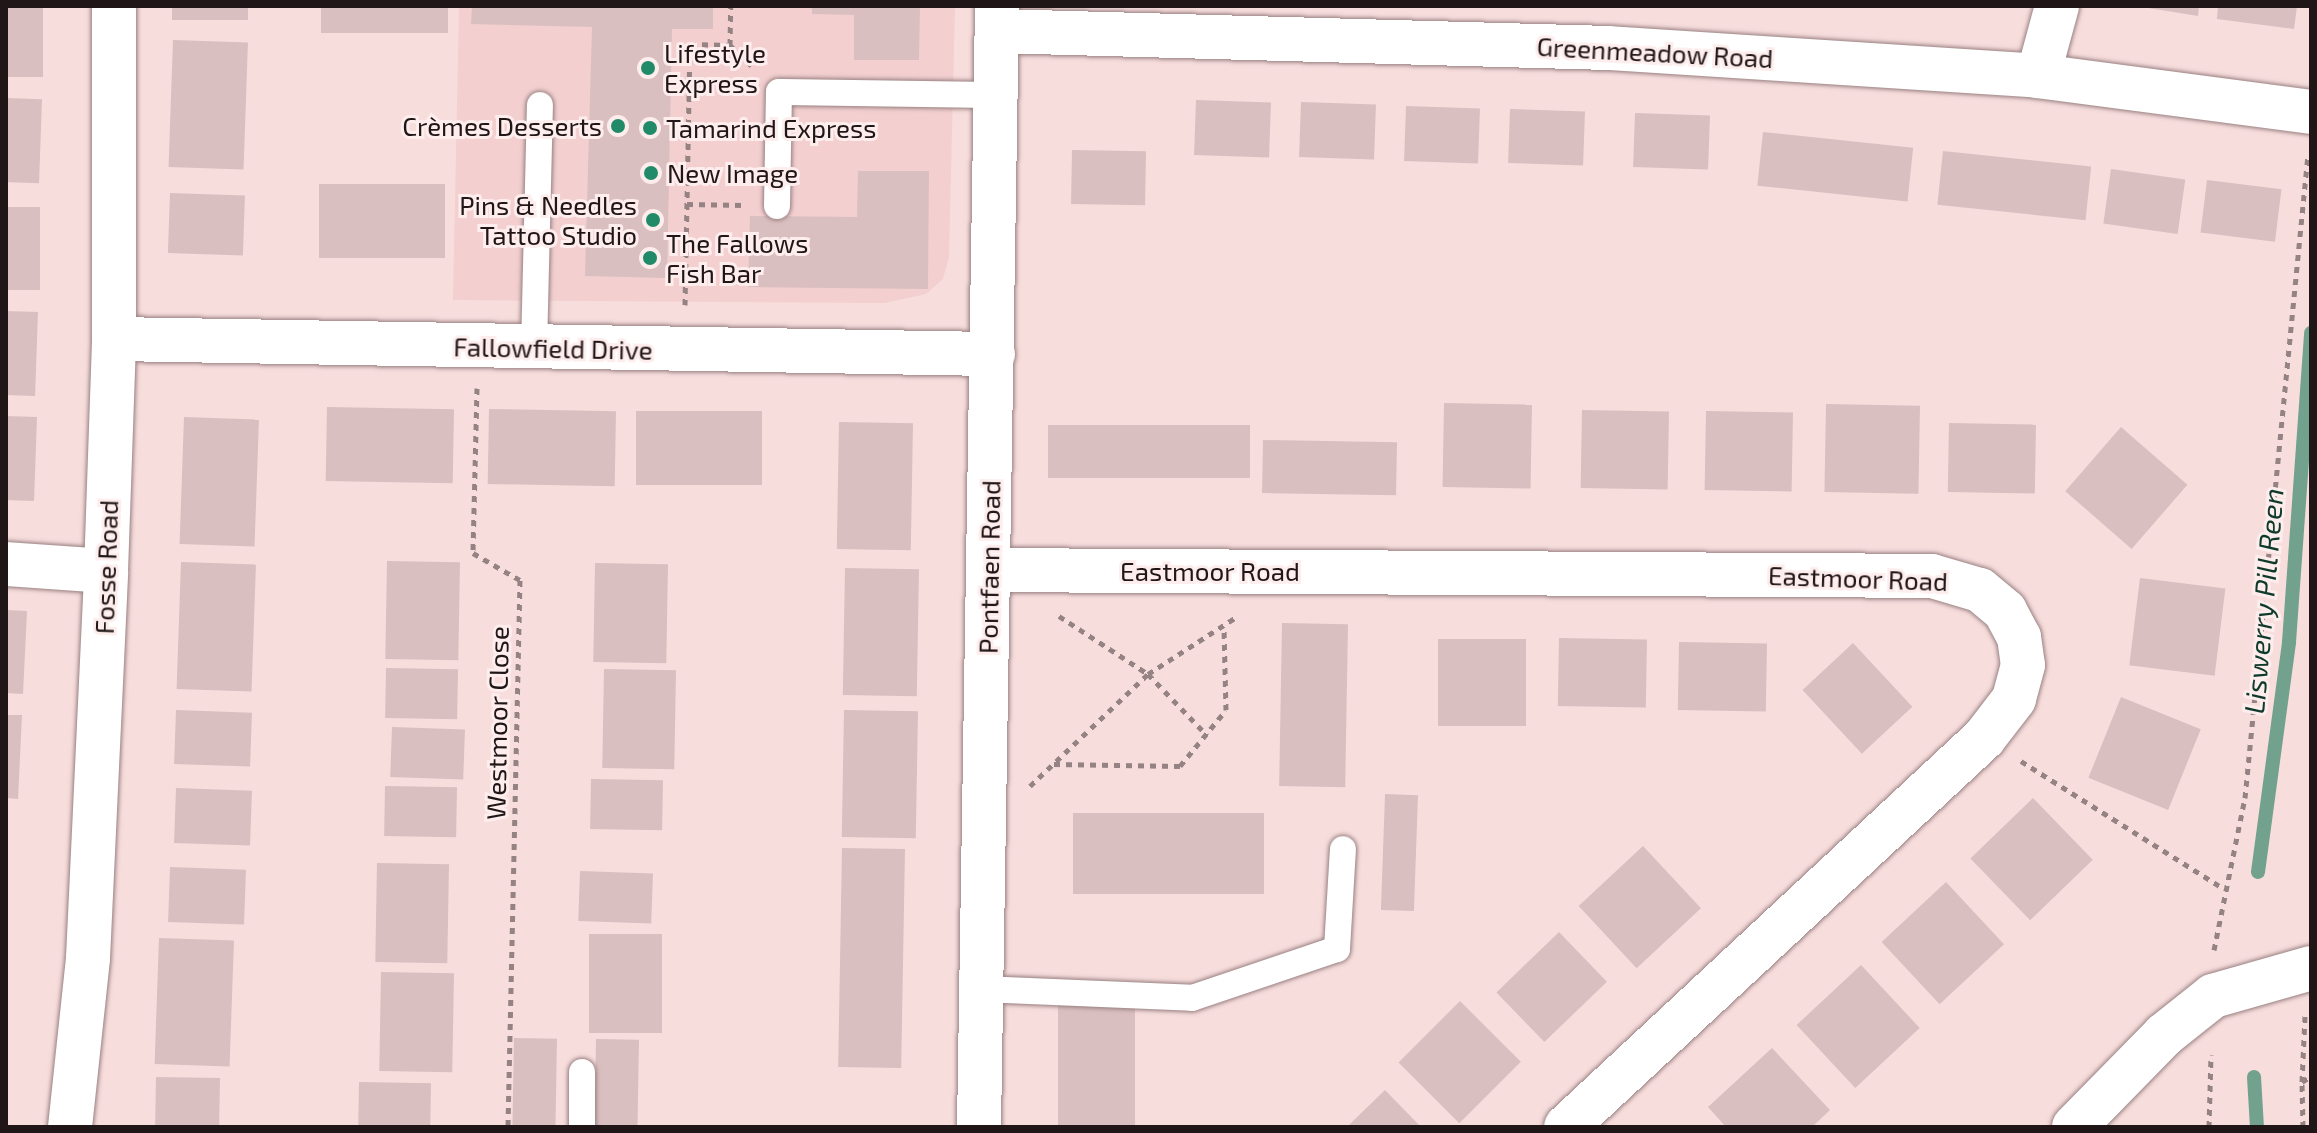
<!DOCTYPE html>
<html>
<head>
<meta charset="utf-8">
<style>
  body { margin:0 }
  #map { position:relative; width:2317px; height:1133px; overflow:hidden; background:#f8dddd; font-family:"Exo 2",sans-serif }
  div>[style] { position:absolute }
  .built>* { inset:0; background:#f3cfd0 }
  .stream>* { height:14px; margin:-7px; padding:0 7px; transform-origin:7px; border-radius:7px; background:#72a28d }
  .building>* { inset:0; background:#dabfc0; transform-origin:0 0 }
  .path>* { height:5px; margin-top:-2.5px; transform-origin:0; background:repeating-linear-gradient(90deg,#958282 0 6px,transparent 0 12px) }
  .roads { filter:drop-shadow(0 0 2px #998181) drop-shadow(0 0 2px #998181) }
  .lane>* { height:26px; margin:-13px; padding:0 13px; transform-origin:13px; border-radius:13px; background:#fff }
  .street>* { height:44px; margin:-22px; padding:0 22px; transform-origin:22px; border-radius:22px; background:#fff }
  .dots>* { width:22px; height:22px; translate:-50% -50%; box-sizing:border-box; border:4px solid #feeded; border-radius:50% }
  span { translate:-50% -50%; white-space:nowrap; text-align:center; line-height:1.15; -webkit-text-stroke:6px #feeded; paint-order:stroke }
  .street-label { font-size:26px; color:#201617 }
  .poi-label { font-size:26px; color:#201617 }
  .left { translate:0 -50%; text-align:left }
  .right { translate:-100% -50%; text-align:right }
  .water-label { font-size:28px; color:#0f3a2b; font-style:italic }
  .frame { position:absolute; inset:0; border:8px solid #201617; pointer-events:none }
</style>
</head>
<body>
<div id="map">
  <div class="built">
    <i style="clip-path:polygon(459px 6px,955px 6px,949px 257px,943px 279px,926px 294px,885px 303px,453px 300px)"></i>
  </div>
  <div class="stream">
    <i style="left:2258px;top:872px;width:232px;rotate:-82.3deg"></i>
    <i style="left:2289px;top:642px;width:310px;rotate:-85.9deg"></i>
    <i style="left:2254px;top:1077px;width:50px;rotate:86.6deg"></i>
  </div>
  <div class="building">
    <i style="left:6px;top:6px;width:37px;height:71px"></i>
    <i style="left:172px;top:6px;width:76px;height:14px"></i>
    <i style="left:321px;top:6px;width:127px;height:27px"></i>
    <i style="clip-path:polygon(472px 6px,713px 6px,713px 29px,672px 29px,667px 278px,585px 276px,592px 27px,471px 24px)"></i>
    <i style="clip-path:polygon(812px 6px,920px 6px,919px 60px,854px 60px,854px 15px,812px 14px)"></i>
    <i style="clip-path:polygon(2136px 6px,2199px 6px,2198px 16px)"></i>
    <i style="clip-path:polygon(2218px 6px,2297px 6px,2294px 29px,2217px 19px)"></i>
    <i style="left:173px;top:40px;width:75px;height:127px;rotate:2deg"></i>
    <i style="left:6px;top:98px;width:36px;height:84px;rotate:2deg"></i>
    <i style="left:1196px;top:100px;width:75px;height:55px;rotate:2deg"></i>
    <i style="left:1301px;top:102px;width:75px;height:55px;rotate:2deg"></i>
    <i style="left:1406px;top:106px;width:74px;height:55px;rotate:2deg"></i>
    <i style="left:1510px;top:109px;width:75px;height:54px;rotate:2deg"></i>
    <i style="left:1635px;top:113px;width:75px;height:54px;rotate:2deg"></i>
    <i style="left:1763px;top:132px;width:151px;height:54px;rotate:6deg"></i>
    <i style="left:1072px;top:150px;width:74px;height:54px;rotate:1deg"></i>
    <i style="left:1943px;top:151px;width:149px;height:54px;rotate:6deg"></i>
    <i style="left:2111px;top:169px;width:75px;height:55px;rotate:8deg"></i>
    <i style="clip-path:polygon(858px 171px,929px 171px,928px 289px,748px 287px,750px 216px,857px 217px)"></i>
    <i style="left:2207px;top:180px;width:75px;height:53px;rotate:7deg"></i>
    <i style="left:319px;top:184px;width:126px;height:74px"></i>
    <i style="left:170px;top:193px;width:75px;height:60px;rotate:2deg"></i>
    <i style="left:6px;top:207px;width:34px;height:83px"></i>
    <i style="left:6px;top:311px;width:32px;height:84px;rotate:2deg"></i>
    <i style="left:1444px;top:403px;width:88px;height:84px;rotate:1deg"></i>
    <i style="left:1826px;top:404px;width:94px;height:88px;rotate:1deg"></i>
    <i style="left:327px;top:407px;width:127px;height:74px;rotate:1deg"></i>
    <i style="left:489px;top:409px;width:127px;height:75px;rotate:1deg"></i>
    <i style="left:1582px;top:410px;width:87px;height:78px;rotate:1deg"></i>
    <i style="left:636px;top:411px;width:126px;height:74px"></i>
    <i style="left:1706px;top:411px;width:87px;height:79px;rotate:1deg"></i>
    <i style="left:6px;top:416px;width:31px;height:84px;rotate:2deg"></i>
    <i style="left:184px;top:417px;width:75px;height:127px;rotate:2deg"></i>
    <i style="left:839px;top:422px;width:74px;height:127px;rotate:1deg"></i>
    <i style="left:1949px;top:423px;width:87px;height:69px;rotate:1deg"></i>
    <i style="left:1048px;top:425px;width:202px;height:53px"></i>
    <i style="left:2121px;top:427px;width:88px;height:85px;rotate:41deg"></i>
    <i style="left:1263px;top:440px;width:134px;height:53px;rotate:1deg"></i>
    <i style="left:387px;top:561px;width:73px;height:98px;rotate:1deg"></i>
    <i style="left:181px;top:562px;width:75px;height:127px;rotate:2deg"></i>
    <i style="left:595px;top:563px;width:73px;height:99px;rotate:1deg"></i>
    <i style="left:845px;top:568px;width:74px;height:127px;rotate:1deg"></i>
    <i style="left:2140px;top:578px;width:86px;height:88px;rotate:7deg"></i>
    <i style="clip-path:polygon(6px 610px,27px 611px,23px 694px,6px 693px)"></i>
    <i style="left:1282px;top:623px;width:66px;height:163px;rotate:1deg"></i>
    <i style="left:1559px;top:638px;width:88px;height:68px;rotate:1deg"></i>
    <i style="left:1438px;top:639px;width:88px;height:87px"></i>
    <i style="left:1679px;top:642px;width:88px;height:68px;rotate:1deg"></i>
    <i style="left:1853px;top:643px;width:87px;height:69px;rotate:47deg"></i>
    <i style="left:386px;top:668px;width:72px;height:50px;rotate:1deg"></i>
    <i style="left:604px;top:669px;width:72px;height:99px;rotate:1deg"></i>
    <i style="left:2121px;top:697px;width:86px;height:87px;rotate:22deg"></i>
    <i style="left:176px;top:710px;width:76px;height:54px;rotate:2deg"></i>
    <i style="left:844px;top:710px;width:74px;height:127px;rotate:1deg"></i>
    <i style="clip-path:polygon(6px 715px,22px 715px,18px 799px,6px 798px)"></i>
    <i style="left:392px;top:727px;width:73px;height:50px;rotate:2deg"></i>
    <i style="left:591px;top:779px;width:72px;height:50px;rotate:1deg"></i>
    <i style="left:385px;top:786px;width:72px;height:50px;rotate:1deg"></i>
    <i style="left:176px;top:788px;width:76px;height:55px;rotate:2deg"></i>
    <i style="left:1385px;top:794px;width:33px;height:116px;rotate:2deg"></i>
    <i style="left:2033px;top:798px;width:86px;height:87px;rotate:46deg"></i>
    <i style="left:1073px;top:813px;width:191px;height:81px"></i>
    <i style="left:1643px;top:846px;width:85px;height:88px;rotate:47deg"></i>
    <i style="left:842px;top:848px;width:63px;height:219px;rotate:1deg"></i>
    <i style="left:377px;top:863px;width:72px;height:99px;rotate:1deg"></i>
    <i style="left:170px;top:867px;width:76px;height:55px;rotate:2deg"></i>
    <i style="left:580px;top:871px;width:73px;height:50px;rotate:2deg"></i>
    <i style="left:1946px;top:882px;width:85px;height:88px;rotate:47deg"></i>
    <i style="left:1559px;top:932px;width:69px;height:87px;rotate:46deg"></i>
    <i style="left:589px;top:934px;width:73px;height:99px"></i>
    <i style="left:159px;top:938px;width:75px;height:126px;rotate:2deg"></i>
    <i style="left:1861px;top:965px;width:86px;height:88px;rotate:47deg"></i>
    <i style="left:381px;top:972px;width:73px;height:99px;rotate:1deg"></i>
    <i style="left:1460px;top:1001px;width:86px;height:87px;rotate:45deg"></i>
    <i style="left:1058px;top:1005px;width:77px;height:122px"></i>
    <i style="left:514px;top:1038px;width:43px;height:89px;rotate:1deg"></i>
    <i style="left:596px;top:1039px;width:43px;height:88px;rotate:1deg"></i>
    <i style="clip-path:polygon(1772px 1048px,1830px 1110px,1812px 1127px,1726px 1127px,1708px 1107px)"></i>
    <i style="left:156px;top:1077px;width:64px;height:50px;rotate:1deg"></i>
    <i style="left:359px;top:1082px;width:72px;height:45px;rotate:1deg"></i>
    <i style="clip-path:polygon(1385px 1090px,1421px 1127px,1347px 1127px,1353px 1121px)"></i>
  </div>
  <div class="path">
    <i style="left:730px;top:45px;width:35px;rotate:44deg"></i>
    <i style="left:687px;top:204px;width:57px;rotate:1deg"></i>
    <i style="left:685px;top:305px;width:261px;rotate:-88.9deg"></i>
    <i style="left:690px;top:44px;width:40px;rotate:1.4deg"></i>
    <i style="left:730px;top:45px;width:39px;rotate:-89deg"></i>
    <i style="left:477px;top:388px;width:165px;rotate:91.4deg"></i>
    <i style="left:473px;top:553px;width:54px;rotate:29.9deg"></i>
    <i style="left:520px;top:580px;width:547px;rotate:91.26deg"></i>
    <i style="left:1059px;top:616px;width:106px;rotate:33.1deg"></i>
    <i style="left:1148px;top:674px;width:85px;rotate:46deg"></i>
    <i style="left:2021px;top:761px;width:240px;rotate:32.2deg"></i>
    <i style="left:1054px;top:764px;width:126px;rotate:0.9deg"></i>
    <i style="left:1180px;top:766px;width:72px;rotate:-50.6deg"></i>
    <i style="left:1226px;top:710px;width:83px;rotate:-91.4deg"></i>
    <i style="left:1030px;top:786px;width:163px;rotate:-43.5deg"></i>
    <i style="left:1148px;top:674px;width:103px;rotate:-32.8deg"></i>
    <i style="left:2214px;top:950px;width:155px;rotate:-78.5deg"></i>
    <i style="left:2245px;top:798px;width:647px;rotate:-84.41deg"></i>
    <i style="left:2302px;top:1082px;width:67px;rotate:-87.4deg"></i>
    <i style="left:2209px;top:1127px;width:72px;rotate:-88.4deg"></i>
    <i style="left:2303px;top:1127px;width:45px;rotate:-91.3deg"></i>
    <i style="left:2302px;top:1082px;width:11px;rotate:-34deg"></i>
  </div>
  <div class="roads">
    <div class="lane">
      <i style="left:777px;top:206px;width:114px;rotate:-89deg"></i>
      <i style="left:779px;top:92px;width:217px;rotate:0.8deg"></i>
      <i style="left:534px;top:348px;width:243px;rotate:-88.6deg"></i>
      <i style="left:981px;top:989px;width:211px;rotate:2.4deg"></i>
      <i style="left:1192px;top:998px;width:153px;rotate:-18.7deg"></i>
      <i style="left:1337px;top:949px;width:100px;rotate:-86.6deg"></i>
      <i style="left:582px;top:1127px;width:55px;rotate:-90deg"></i>
    </div>
    <div class="street">
      <i style="left:997px;top:31px;width:612px;rotate:1.59deg"></i>
      <i style="left:1609px;top:48px;width:430px;rotate:3.7deg"></i>
      <i style="left:2038px;top:76px;width:275px;rotate:7.5deg"></i>
      <i style="left:2038px;top:76px;width:73px;rotate:-74.8deg"></i>
      <i style="left:114px;top:339px;width:879px;rotate:0.98deg"></i>
      <i style="left:6px;top:564px;width:100px;rotate:4deg"></i>
      <i style="left:989px;top:570px;width:943px;rotate:0.36deg"></i>
      <i style="left:1932px;top:576px;width:50px;rotate:16.3deg"></i>
      <i style="left:1980px;top:590px;width:33px;rotate:40deg"></i>
      <i style="left:2005px;top:611px;width:30px;rotate:62deg"></i>
      <i style="left:2019px;top:637px;width:28px;rotate:82deg"></i>
      <i style="left:2023px;top:665px;width:35px;rotate:105deg"></i>
      <i style="left:2014px;top:699px;width:49px;rotate:127.6deg"></i>
      <i style="left:1984px;top:738px;width:571px;rotate:137.06deg"></i>
      <i style="left:70px;top:1127px;width:170px;rotate:-83.9deg"></i>
      <i style="left:88px;top:958px;width:387px;rotate:-87.3deg"></i>
      <i style="left:106px;top:571px;width:232px;rotate:-88deg"></i>
      <i style="left:114px;top:339px;width:333px;rotate:-90deg"></i>
      <i style="left:979px;top:1127px;width:1121px;rotate:-89.08deg"></i>
      <i style="left:2074px;top:1127px;width:129px;rotate:-45.6deg"></i>
      <i style="left:2164px;top:1035px;width:63px;rotate:-38.5deg"></i>
      <i style="left:2213px;top:996px;width:102px;rotate:-15.9deg"></i>
    </div>
  </div>
  <div class="dots">
    <i style="left:648px;top:68px;background:#218b69"></i>
    <i style="left:618px;top:126px;background:#218b69"></i>
    <i style="left:650px;top:128px;background:#218b69"></i>
    <i style="left:651px;top:173px;background:#218b69"></i>
    <i style="left:653px;top:220px;background:#218b69"></i>
    <i style="left:650px;top:258px;background:#218b69"></i>
  </div>
  <div class="street-label">
    <span style="left:1655px;top:52px;rotate:3deg">Greenmeadow Road</span>
    <span style="left:553px;top:348px;rotate:1deg">Fallowfield Drive</span>
    <span style="left:106px;top:567px;rotate:-88deg">Fosse Road</span>
    <span style="left:989px;top:567px;rotate:-89deg">Pontfaen Road</span>
    <span style="left:1210px;top:571px">Eastmoor Road</span>
    <span style="left:1858px;top:578px;rotate:2deg">Eastmoor Road</span>
    <span style="left:497px;top:723px;rotate:-89deg">Westmoor Close</span>
  </div>
  <div class="poi-label">
    <span class="left" style="left:664px;top:68px">Lifestyle<br>Express</span>
    <span class="right" style="left:602px;top:126px">Crèmes Desserts</span>
    <span class="left" style="left:666px;top:128px">Tamarind Express</span>
    <span class="left" style="left:667px;top:173px">New Image</span>
    <span class="right" style="left:637px;top:220px">Pins &amp; Needles<br>Tattoo Studio</span>
    <span class="left" style="left:666px;top:258px">The Fallows<br>Fish Bar</span>
  </div>
  <div class="water-label">
    <span style="left:2263px;top:601px;rotate:-85deg">Liswerry Pill Reen</span>
  </div>
  <div class="frame"></div>
</div>
</body>
</html>
